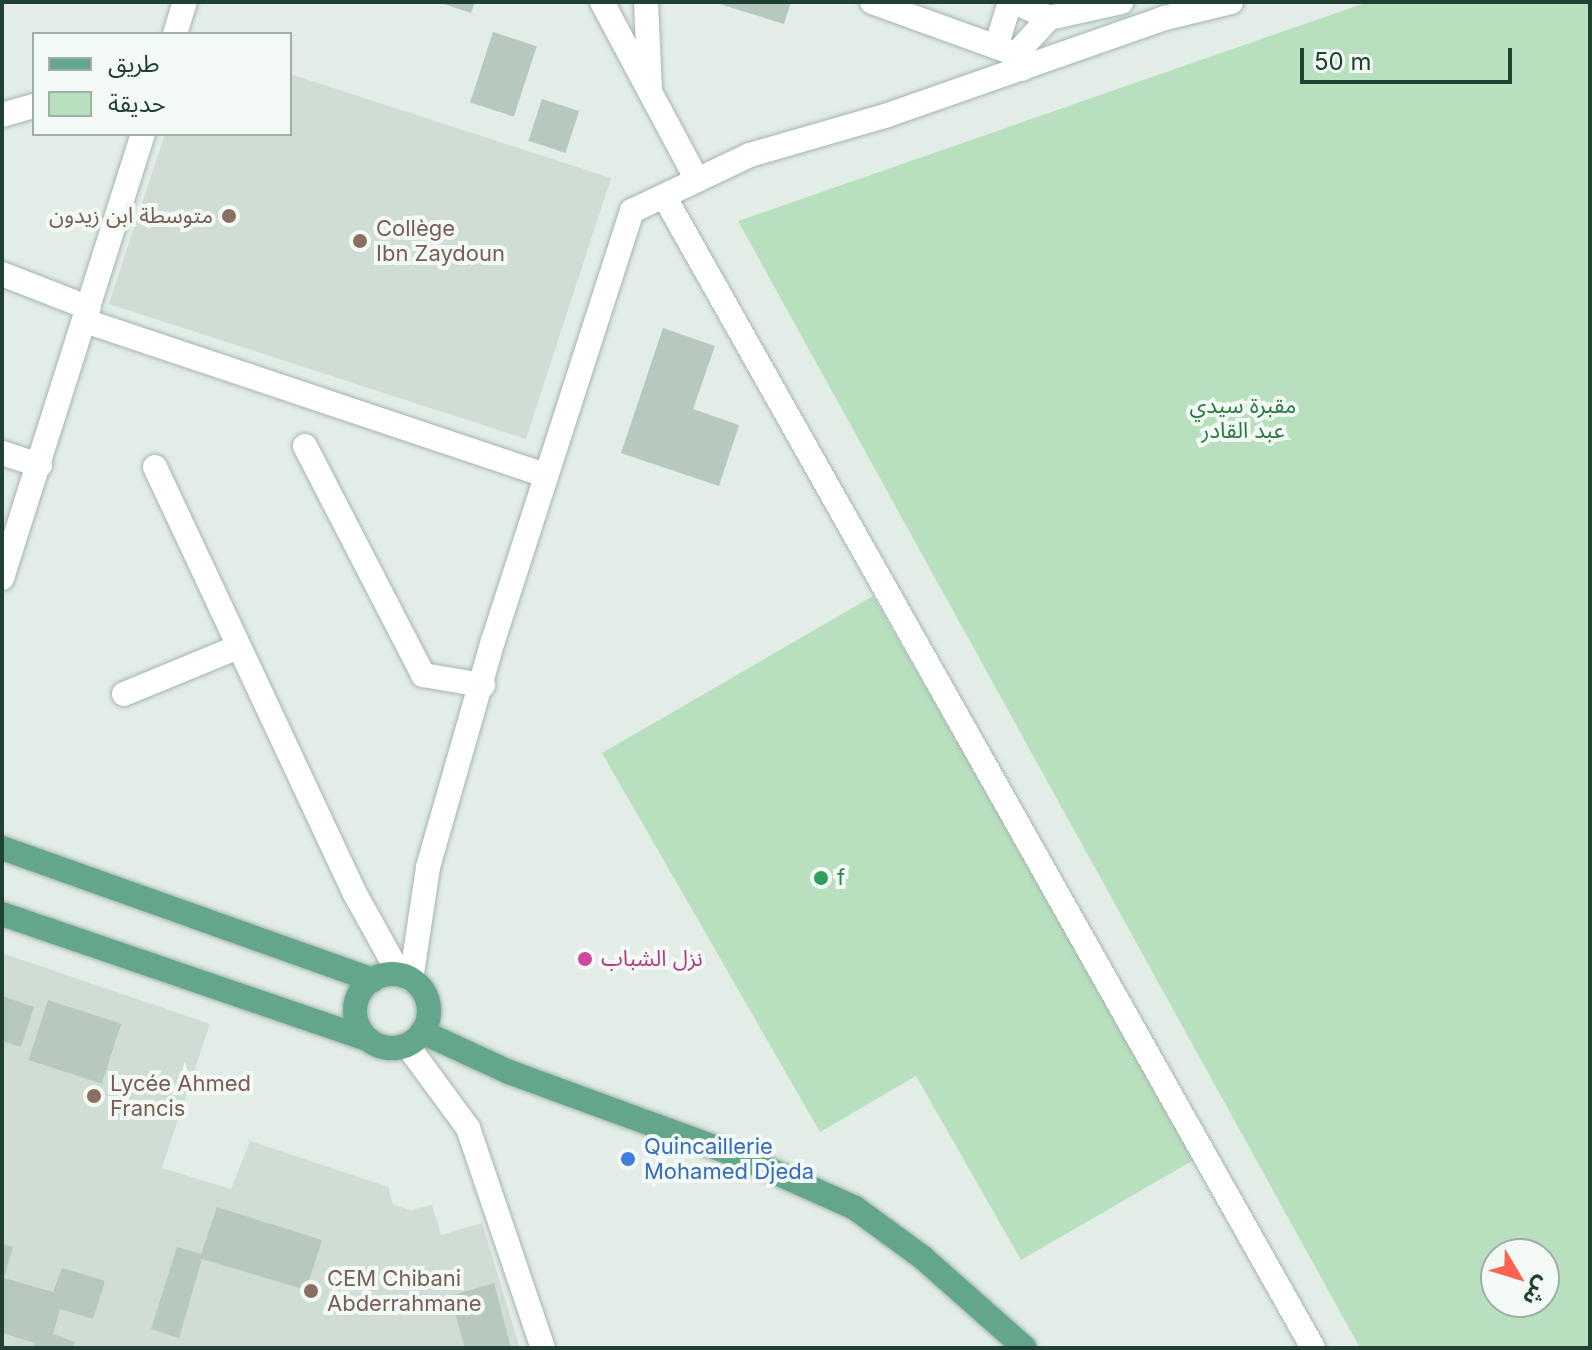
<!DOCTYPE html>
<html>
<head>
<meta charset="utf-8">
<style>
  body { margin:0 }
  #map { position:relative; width:1592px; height:1350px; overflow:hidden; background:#e2ede7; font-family:Inter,"Noto Sans Arabic",sans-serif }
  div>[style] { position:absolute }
  .built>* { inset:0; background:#d0ddd5 }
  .green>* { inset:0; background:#b9e0be }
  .building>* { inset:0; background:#b7c8bf; transform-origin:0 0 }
  .roads { filter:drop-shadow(0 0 2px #a4b6ad) drop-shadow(0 0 2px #a4b6ad) }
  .minor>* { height:24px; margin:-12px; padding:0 12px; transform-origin:12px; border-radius:12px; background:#fff }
  .major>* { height:24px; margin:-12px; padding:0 12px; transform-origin:12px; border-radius:12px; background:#63a68b }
  .major>.ring { margin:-12px; padding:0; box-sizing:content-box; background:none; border:24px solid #63a68b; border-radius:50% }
  .dots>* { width:22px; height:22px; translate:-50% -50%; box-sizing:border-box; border:4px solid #f3f9f5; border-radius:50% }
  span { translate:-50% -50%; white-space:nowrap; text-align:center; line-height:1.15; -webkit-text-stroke:8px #f3f9f5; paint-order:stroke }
  .education-label { font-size:22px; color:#785e54 }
  .right { translate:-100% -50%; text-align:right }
  .left { translate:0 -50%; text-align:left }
  .park-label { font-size:22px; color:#277a3c }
  .leisure-label { font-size:22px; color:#27864d }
  .hotel-label { font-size:22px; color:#b23c85 }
  .shop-label { font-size:22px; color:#366cbe }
  .frame { position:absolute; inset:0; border:4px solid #204033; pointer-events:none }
  .legend { position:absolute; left:32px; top:32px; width:260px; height:104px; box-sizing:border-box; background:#f3f9f5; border:2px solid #9fafa7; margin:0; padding:10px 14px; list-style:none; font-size:24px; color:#204033 }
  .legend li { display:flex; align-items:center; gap:16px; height:40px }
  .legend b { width:40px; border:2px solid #9fafa7 }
  .north { position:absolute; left:1480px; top:1238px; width:80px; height:80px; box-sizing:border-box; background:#f3f9f5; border:2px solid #9fafa7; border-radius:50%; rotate:128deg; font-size:22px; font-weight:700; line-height:32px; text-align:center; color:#204033 }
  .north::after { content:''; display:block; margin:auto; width:28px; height:36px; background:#fc6351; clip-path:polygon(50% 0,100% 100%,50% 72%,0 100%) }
  .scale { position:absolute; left:1300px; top:48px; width:212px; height:36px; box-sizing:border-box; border:4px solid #204033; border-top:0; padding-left:10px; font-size:24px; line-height:28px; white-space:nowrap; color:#204033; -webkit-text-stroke:6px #f3f9f5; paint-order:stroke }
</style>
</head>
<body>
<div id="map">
  <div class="built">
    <i style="clip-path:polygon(290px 74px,611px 178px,526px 439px,109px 304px,165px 134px,290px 134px)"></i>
    <i style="clip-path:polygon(2px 953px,210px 1024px,162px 1168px,231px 1189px,250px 1141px,388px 1187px,393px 1205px,411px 1210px,432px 1205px,441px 1235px,482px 1223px,520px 1348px,2px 1348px)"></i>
  </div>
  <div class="green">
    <i style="clip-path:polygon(evenodd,1368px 2px,1590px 2px,1590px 1348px,1360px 1348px,738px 221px,1368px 2px,1496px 1254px,1544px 1254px,1544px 1302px,1496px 1302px,1496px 1254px)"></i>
    <i style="clip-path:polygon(873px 596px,1197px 1158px,1021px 1260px,916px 1076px,820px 1132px,602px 753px)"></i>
  </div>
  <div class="building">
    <i style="clip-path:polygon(438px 2px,475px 2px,471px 13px)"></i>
    <i style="clip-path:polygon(713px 2px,791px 2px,784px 24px)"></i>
    <i style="left:493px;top:32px;width:46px;height:74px;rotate:18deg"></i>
    <i style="left:542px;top:99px;width:39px;height:44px;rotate:18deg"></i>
    <i style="clip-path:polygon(663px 328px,715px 346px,693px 409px,739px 425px,719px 486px,621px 453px)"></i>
    <i style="clip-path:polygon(2px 996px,34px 1007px,21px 1047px,2px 1041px)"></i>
    <i style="left:48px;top:1000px;width:77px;height:63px;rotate:18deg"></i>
    <i style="clip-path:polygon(217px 1207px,322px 1240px,306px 1290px,202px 1259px,179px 1338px,151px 1329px,177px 1247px,201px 1254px)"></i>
    <i style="clip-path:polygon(2px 1244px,13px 1247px,4px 1278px,53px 1292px,62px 1268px,105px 1281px,93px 1319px,60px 1309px,53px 1334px,75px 1342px,73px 1348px,33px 1348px,35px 1343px,2px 1333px)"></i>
    <i style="clip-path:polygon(494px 1283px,511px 1348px,465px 1348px,450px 1296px)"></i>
  </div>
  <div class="roads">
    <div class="minor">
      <i style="left:602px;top:2px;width:202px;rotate:61.9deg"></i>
      <i style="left:646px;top:2px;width:89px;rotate:87.4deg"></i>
      <i style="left:872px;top:2px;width:153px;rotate:19.9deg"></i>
      <i style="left:1016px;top:54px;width:16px;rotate:68deg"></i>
      <i style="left:1015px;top:2px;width:38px;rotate:25deg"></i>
      <i style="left:1049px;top:18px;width:74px;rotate:-12.5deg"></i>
      <i style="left:175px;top:34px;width:34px;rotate:-73deg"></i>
      <i style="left:996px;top:47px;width:47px;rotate:-72.7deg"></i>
      <i style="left:1016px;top:54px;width:49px;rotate:-47.5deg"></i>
      <i style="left:2px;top:115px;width:33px;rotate:-16deg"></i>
      <i style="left:664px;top:196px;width:1322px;rotate:60.6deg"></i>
      <i style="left:2px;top:274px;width:93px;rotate:21.3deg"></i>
      <i style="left:85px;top:321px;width:486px;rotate:18.5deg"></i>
      <i style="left:305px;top:446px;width:258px;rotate:62.7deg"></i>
      <i style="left:423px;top:675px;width:61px;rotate:9.5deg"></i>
      <i style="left:2px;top:453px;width:40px;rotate:18deg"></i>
      <i style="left:155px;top:467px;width:469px;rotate:64.9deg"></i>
      <i style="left:354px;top:892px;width:95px;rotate:61deg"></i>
      <i style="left:2px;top:578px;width:466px;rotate:-72.4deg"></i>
      <i style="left:124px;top:694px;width:123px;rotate:-22.4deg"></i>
      <i style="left:411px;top:980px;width:114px;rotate:-81.4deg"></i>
      <i style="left:428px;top:867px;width:235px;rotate:-74deg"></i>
      <i style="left:493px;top:641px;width:452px;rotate:-72.1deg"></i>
      <i style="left:632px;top:211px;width:131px;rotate:-25.4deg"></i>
      <i style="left:750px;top:155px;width:141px;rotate:-16.1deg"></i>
      <i style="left:885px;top:116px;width:297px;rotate:-19.3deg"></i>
      <i style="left:1165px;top:18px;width:68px;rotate:-13.6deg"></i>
      <i style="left:407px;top:1045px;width:103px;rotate:53.7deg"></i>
      <i style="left:468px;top:1128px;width:232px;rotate:71.2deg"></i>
    </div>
    <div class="major">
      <i style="left:2px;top:848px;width:394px;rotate:19.6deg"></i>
      <i style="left:2px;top:914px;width:387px;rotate:18.9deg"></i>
      <i class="ring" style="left:355px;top:974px;width:50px;height:50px"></i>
      <i style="left:422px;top:1032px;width:96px;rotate:24.7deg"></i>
      <i style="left:509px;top:1072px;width:247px;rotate:20.1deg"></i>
      <i style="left:741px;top:1157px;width:125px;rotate:24.1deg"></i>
      <i style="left:855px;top:1208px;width:83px;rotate:36.2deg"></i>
      <i style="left:922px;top:1257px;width:137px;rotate:41.5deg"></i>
    </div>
  </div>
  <div class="dots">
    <i style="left:229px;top:216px;background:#8d6e63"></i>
    <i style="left:360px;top:241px;background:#8d6e63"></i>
    <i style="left:821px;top:878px;background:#2e9e5b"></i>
    <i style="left:585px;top:959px;background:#d1479c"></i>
    <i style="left:94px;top:1096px;background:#8d6e63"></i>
    <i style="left:628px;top:1159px;background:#3f7fe0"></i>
    <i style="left:311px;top:1291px;background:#8d6e63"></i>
  </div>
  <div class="education-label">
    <span class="right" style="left:213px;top:216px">متوسطة ابن زيدون</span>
    <span class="left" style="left:376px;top:241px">Collège<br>Ibn Zaydoun</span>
    <span class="left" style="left:110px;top:1096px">Lycée Ahmed<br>Francis</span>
    <span class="left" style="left:327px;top:1291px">CEM Chibani<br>Abderrahmane</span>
  </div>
  <div class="park-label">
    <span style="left:1243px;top:418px">مقبرة سيدي<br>عبد القادر</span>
  </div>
  <div class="leisure-label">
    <span class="left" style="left:837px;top:878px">f</span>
  </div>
  <div class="hotel-label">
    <span class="left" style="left:601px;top:959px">نزل الشباب</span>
  </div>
  <div class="shop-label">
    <span class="left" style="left:644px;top:1159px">Quincaillerie<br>Mohamed Djeda</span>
  </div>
  <div class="frame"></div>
  <ul class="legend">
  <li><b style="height:10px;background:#63a68b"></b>طريق</li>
  <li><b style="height:22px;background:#b9e0be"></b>حديقة</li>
  </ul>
  <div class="north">ش</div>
  <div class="scale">50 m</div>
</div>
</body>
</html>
